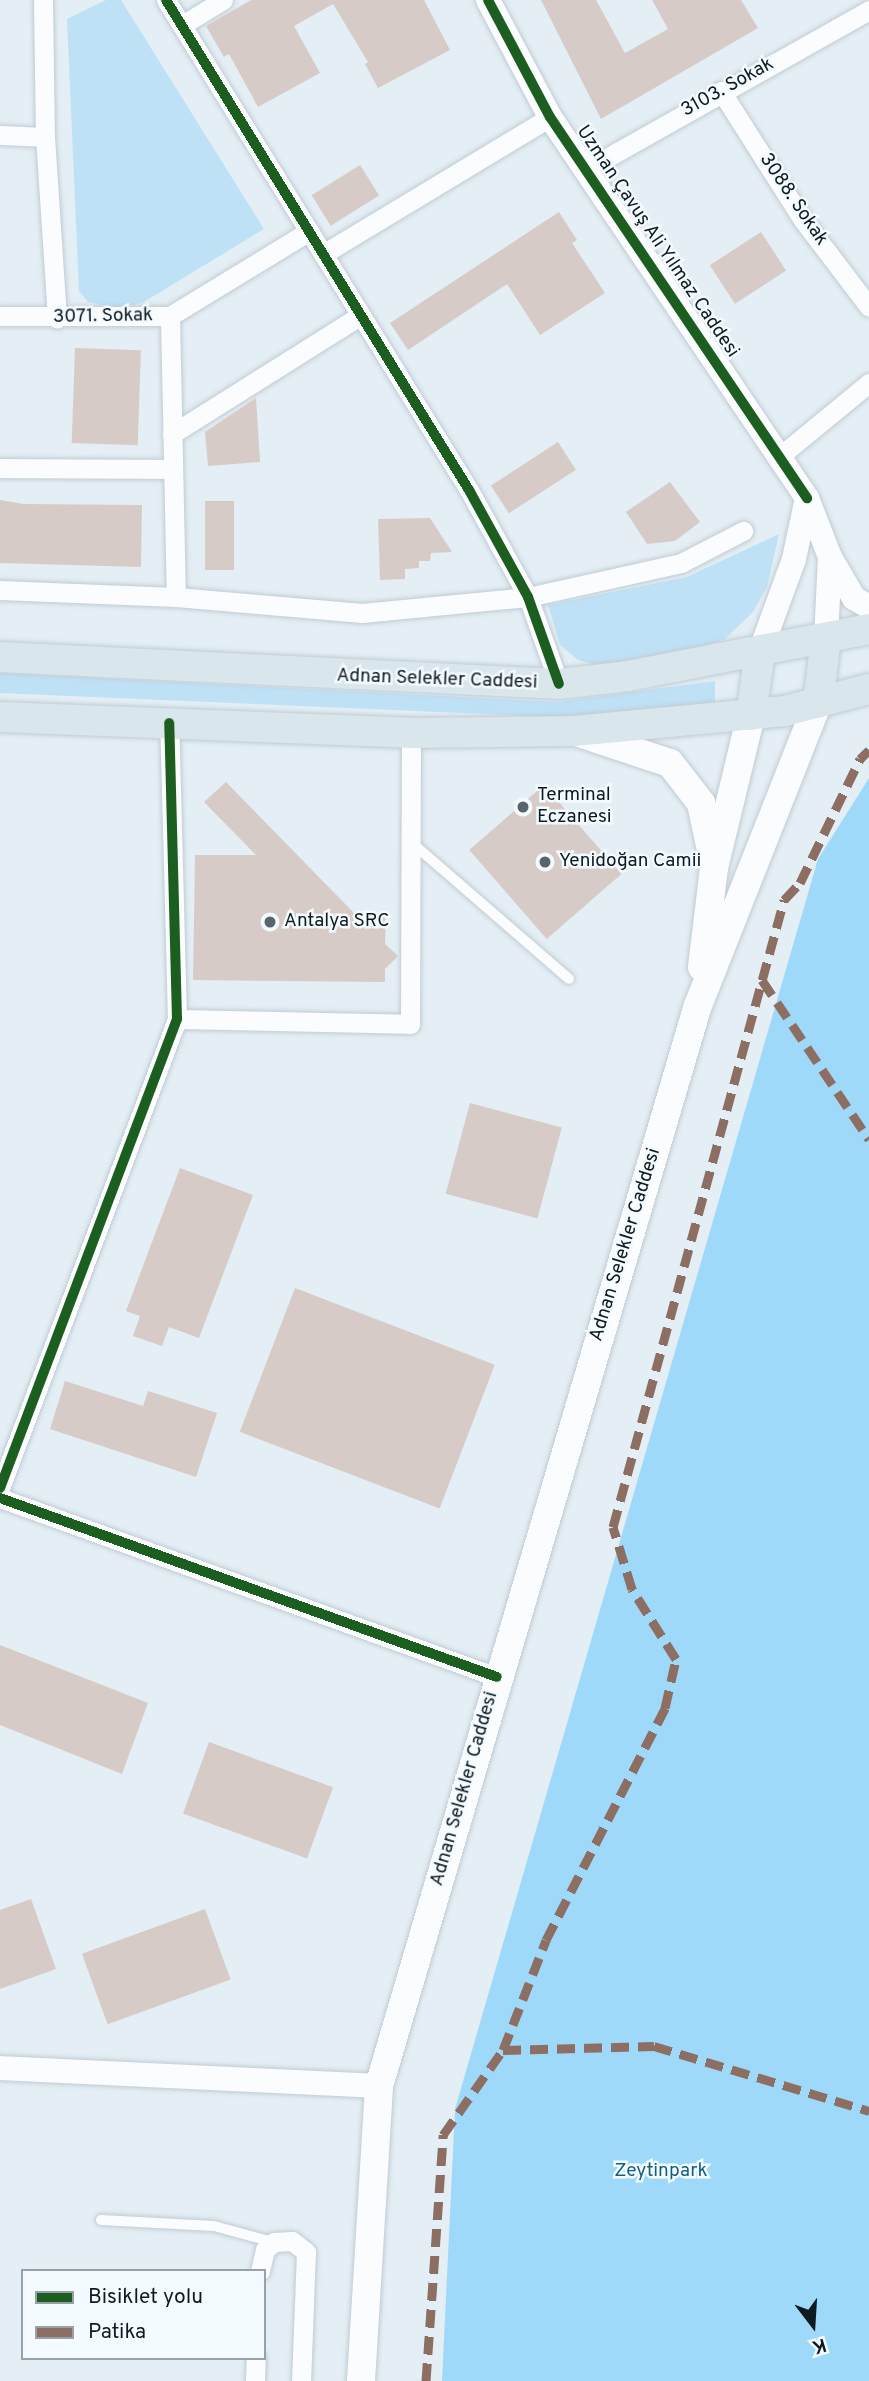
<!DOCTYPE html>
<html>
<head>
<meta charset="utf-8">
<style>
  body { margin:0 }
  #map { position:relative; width:869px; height:2381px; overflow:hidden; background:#e3eef5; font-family:Overpass,sans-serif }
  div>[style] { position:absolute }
  .green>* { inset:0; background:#bfe1f6 }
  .forest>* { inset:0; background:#9fd9fa }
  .building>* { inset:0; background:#d7cbc7; transform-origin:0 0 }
  .roads { filter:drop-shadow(0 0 2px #c1cbd3) drop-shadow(0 0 2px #c1cbd3) }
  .service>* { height:10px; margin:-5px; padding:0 5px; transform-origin:5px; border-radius:5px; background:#fbfcfe }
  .minor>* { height:19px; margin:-9.5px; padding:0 9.5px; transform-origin:9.5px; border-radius:9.5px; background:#fbfcfe }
  .tertiary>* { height:24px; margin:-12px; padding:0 12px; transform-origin:12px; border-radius:12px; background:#fbfcfe }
  .secondary>* { height:28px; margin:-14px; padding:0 14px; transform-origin:14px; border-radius:14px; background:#fbfcfe }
  .primary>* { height:30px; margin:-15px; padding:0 15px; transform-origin:15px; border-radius:15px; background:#d9e6ec }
  .quiet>* { height:9px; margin-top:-4.5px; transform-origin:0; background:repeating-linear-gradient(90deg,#8d6e63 0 18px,transparent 0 27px) }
  .cycleway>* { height:10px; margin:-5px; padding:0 5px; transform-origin:5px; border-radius:5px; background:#1b5e20 }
  .dots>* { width:19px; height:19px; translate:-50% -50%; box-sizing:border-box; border:4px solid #f4fbff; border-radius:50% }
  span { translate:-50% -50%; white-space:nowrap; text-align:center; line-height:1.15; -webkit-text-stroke:5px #f4fbff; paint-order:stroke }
  .street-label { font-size:19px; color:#0e1a21 }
  .poi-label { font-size:19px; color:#0e1a21 }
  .left { translate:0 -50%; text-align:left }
  .park-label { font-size:19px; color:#145e81 }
  .legend { position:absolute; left:21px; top:2269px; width:245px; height:91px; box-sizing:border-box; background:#f4fbff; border:2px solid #98a1a6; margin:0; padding:9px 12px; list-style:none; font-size:21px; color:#0e1a21 }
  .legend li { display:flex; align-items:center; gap:14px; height:35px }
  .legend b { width:35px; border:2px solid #98a1a6 }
  .north { position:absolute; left:778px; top:2290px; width:70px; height:70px; -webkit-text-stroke:5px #f4fbff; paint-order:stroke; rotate:163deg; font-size:19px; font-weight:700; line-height:28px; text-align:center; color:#0e1a21 }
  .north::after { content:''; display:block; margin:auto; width:24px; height:32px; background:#0e1a21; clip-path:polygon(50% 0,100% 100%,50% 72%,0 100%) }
</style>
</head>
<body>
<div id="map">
  <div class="green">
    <i style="clip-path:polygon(106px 0,121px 0,264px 229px,142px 303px,116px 308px,88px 302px,79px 291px,67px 19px)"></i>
    <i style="clip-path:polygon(779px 534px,767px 587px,753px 612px,725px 639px,676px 656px,600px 666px,578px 660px,560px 645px,548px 605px,687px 577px)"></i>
    <i style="clip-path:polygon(0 673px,558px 702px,715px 681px,715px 712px,554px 717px,0 693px)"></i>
  </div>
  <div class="forest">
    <i style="clip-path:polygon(869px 778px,869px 2381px,442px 2381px,455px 2109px,818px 859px)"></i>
  </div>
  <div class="building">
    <i style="clip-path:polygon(251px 0,424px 0,450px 50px,378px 88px,365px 64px,368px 62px,333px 4px,294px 26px,320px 73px,258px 107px,229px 54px,224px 57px,206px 26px)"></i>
    <i style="clip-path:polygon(541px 0,596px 0,625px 53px,668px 29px,652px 0,741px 0,758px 28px,601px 119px)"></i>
    <i style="left:360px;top:165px;width:36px;height:57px;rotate:58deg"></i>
    <i style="clip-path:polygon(559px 212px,577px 240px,572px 243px,605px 293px,540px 335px,507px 284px,408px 350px,390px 323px)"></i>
    <i style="left:761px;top:232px;width:46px;height:61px;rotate:57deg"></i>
    <i style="left:75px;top:348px;width:66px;height:95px;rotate:2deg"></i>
    <i style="clip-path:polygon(256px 398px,260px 462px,208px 466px,205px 432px)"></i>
    <i style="left:558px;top:442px;width:33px;height:80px;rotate:57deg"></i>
    <i style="clip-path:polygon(670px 482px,700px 522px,675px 541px,647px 544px,626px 512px)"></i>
    <i style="clip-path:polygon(0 500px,24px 504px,142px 505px,141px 567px,0 563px)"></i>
    <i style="left:205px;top:501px;width:29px;height:69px"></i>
    <i style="clip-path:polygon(430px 518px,452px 552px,431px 553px,430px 561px,419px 561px,419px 568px,405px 569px,405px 579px,380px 580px,378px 519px)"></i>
    <i style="clip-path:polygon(226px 782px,354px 913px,386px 913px,385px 944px,398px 956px,385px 969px,385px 982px,193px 980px,195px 855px,256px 855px,204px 802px)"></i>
    <i style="left:544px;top:785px;width:118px;height:99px;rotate:49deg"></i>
    <i style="left:470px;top:1103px;width:95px;height:94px;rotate:15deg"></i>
    <i style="clip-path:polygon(180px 1168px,253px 1195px,199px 1338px,169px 1327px,162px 1346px,133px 1336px,140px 1316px,126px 1311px)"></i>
    <i style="left:295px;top:1288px;width:214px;height:154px;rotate:21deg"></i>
    <i style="clip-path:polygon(65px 1381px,143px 1406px,148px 1391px,217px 1413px,196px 1477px,50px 1429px)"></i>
    <i style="clip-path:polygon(0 1645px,148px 1703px,122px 1774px,0 1725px)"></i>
    <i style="left:209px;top:1742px;width:132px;height:76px;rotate:20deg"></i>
    <i style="clip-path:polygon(31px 1899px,56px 1969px,0 1989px,0 1910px)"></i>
    <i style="left:205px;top:1909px;width:75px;height:131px;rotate:70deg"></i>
  </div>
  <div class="roads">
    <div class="service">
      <i style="left:411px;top:842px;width:209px;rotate:40.9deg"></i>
      <i style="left:101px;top:2220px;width:113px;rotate:3deg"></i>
      <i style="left:214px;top:2226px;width:61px;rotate:15.2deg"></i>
    </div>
    <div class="minor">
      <i style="left:43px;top:0;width:137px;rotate:89.2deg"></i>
      <i style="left:45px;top:137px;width:182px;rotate:86.2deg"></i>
      <i style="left:166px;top:0;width:576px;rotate:58.27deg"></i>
      <i style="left:469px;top:490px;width:122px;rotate:61.1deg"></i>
      <i style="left:528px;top:597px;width:92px;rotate:70.4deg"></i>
      <i style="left:182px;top:25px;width:48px;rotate:-31.4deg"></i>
      <i style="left:721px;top:91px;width:153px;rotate:57.6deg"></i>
      <i style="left:803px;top:220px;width:109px;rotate:52.8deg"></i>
      <i style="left:0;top:135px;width:45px;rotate:2.5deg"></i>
      <i style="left:587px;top:169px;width:324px;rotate:-29.4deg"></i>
      <i style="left:323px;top:254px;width:265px;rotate:-31.1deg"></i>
      <i style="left:0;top:316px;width:170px"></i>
      <i style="left:170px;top:316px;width:163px;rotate:-31.4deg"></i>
      <i style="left:170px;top:316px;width:281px;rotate:88.8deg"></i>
      <i style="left:172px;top:434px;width:223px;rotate:-32.2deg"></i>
      <i style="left:780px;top:456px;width:115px;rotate:-39.4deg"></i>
      <i style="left:0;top:468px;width:173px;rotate:0.3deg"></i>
      <i style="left:0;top:590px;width:176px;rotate:2.3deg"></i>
      <i style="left:176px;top:597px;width:187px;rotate:4.9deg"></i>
      <i style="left:362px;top:613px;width:167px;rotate:-5.5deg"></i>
      <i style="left:528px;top:597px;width:157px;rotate:-12.5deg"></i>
      <i style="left:681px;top:563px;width:70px;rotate:-27.3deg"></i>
      <i style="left:177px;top:1019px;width:233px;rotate:1.2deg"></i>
      <i style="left:410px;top:1024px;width:291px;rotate:-89.8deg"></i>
      <i style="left:0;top:1488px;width:501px;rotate:-69.32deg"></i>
      <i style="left:177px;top:1019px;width:296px;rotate:-91.5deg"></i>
      <i style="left:0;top:1498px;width:528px;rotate:19.81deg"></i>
      <i style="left:260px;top:2271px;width:22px;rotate:-77deg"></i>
      <i style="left:265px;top:2250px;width:12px;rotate:-42deg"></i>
      <i style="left:274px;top:2242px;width:18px;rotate:-3deg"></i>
      <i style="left:292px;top:2241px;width:18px;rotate:38deg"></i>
      <i style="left:306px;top:2252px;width:129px;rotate:92.2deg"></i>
      <i style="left:255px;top:2381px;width:23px;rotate:-88deg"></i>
    </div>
    <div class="tertiary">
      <i style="left:488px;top:0;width:132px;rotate:62.1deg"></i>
      <i style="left:550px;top:117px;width:460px;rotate:56deg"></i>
      <i style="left:830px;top:557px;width:48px;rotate:59.7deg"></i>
      <i style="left:854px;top:598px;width:17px;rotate:31deg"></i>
      <i style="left:760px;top:652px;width:99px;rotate:-69.9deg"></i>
      <i style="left:794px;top:559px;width:62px;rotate:-78deg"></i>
      <i style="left:807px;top:498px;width:63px;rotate:68.7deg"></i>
      <i style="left:830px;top:557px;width:82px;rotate:92.8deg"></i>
      <i style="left:0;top:2068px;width:379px;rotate:2.7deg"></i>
    </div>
    <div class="secondary">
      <i style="left:576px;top:732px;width:99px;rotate:18.3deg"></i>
      <i style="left:670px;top:763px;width:51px;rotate:52.2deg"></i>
      <i style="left:701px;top:803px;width:58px;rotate:78.1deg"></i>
      <i style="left:702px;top:967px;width:100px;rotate:-83.1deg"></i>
      <i style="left:714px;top:868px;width:157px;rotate:-76.4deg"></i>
      <i style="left:361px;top:2381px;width:296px;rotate:-86.5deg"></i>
      <i style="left:379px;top:2086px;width:1124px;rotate:-73.56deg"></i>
      <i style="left:697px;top:1008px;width:328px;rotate:-68.4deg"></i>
    </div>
    <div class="primary">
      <i style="left:0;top:657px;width:560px;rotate:2.77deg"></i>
      <i style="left:559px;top:684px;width:69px;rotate:-6.6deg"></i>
      <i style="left:628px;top:676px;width:246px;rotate:-11deg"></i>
      <i style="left:818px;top:703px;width:64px;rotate:-82.9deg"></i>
      <i style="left:751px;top:715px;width:64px;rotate:-81.9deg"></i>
      <i style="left:0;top:717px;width:411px;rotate:2.2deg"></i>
      <i style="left:411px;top:733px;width:163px;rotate:-0.7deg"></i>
      <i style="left:574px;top:731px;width:212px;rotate:-5.4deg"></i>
      <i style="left:785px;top:711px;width:87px;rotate:-14.7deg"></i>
    </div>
  </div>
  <div class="quiet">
    <i style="left:762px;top:980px;width:192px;rotate:56.1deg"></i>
    <i style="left:503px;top:2050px;width:151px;rotate:-1.5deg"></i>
    <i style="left:654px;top:2046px;width:225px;rotate:16.8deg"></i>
    <i style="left:426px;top:2381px;width:247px;rotate:-86deg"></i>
    <i style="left:443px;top:2135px;width:104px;rotate:-54.8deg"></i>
    <i style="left:503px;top:2050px;width:118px;rotate:-68.6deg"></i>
    <i style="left:546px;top:1940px;width:261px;rotate:-62.8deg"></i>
    <i style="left:665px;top:1708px;width:50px;rotate:-77.3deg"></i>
    <i style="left:676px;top:1659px;width:83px;rotate:-122.2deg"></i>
    <i style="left:632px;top:1589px;width:65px;rotate:-107deg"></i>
    <i style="left:613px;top:1527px;width:650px;rotate:-74.74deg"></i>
    <i style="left:784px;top:900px;width:23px;rotate:-47deg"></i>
    <i style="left:800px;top:883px;width:138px;rotate:-64.2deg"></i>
    <i style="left:860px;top:759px;width:13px;rotate:-45deg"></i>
  </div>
  <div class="cycleway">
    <i style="left:166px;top:0;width:576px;rotate:58.27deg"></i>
    <i style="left:469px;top:490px;width:122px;rotate:61.1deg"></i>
    <i style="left:528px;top:597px;width:92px;rotate:70.4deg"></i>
    <i style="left:488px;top:0;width:132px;rotate:62.1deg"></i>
    <i style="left:550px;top:117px;width:460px;rotate:56deg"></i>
    <i style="left:0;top:1488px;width:501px;rotate:-69.32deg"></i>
    <i style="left:177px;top:1019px;width:296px;rotate:-91.5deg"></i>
    <i style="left:0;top:1498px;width:528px;rotate:19.81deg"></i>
  </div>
  <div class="dots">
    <i style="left:523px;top:807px;background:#59646b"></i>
    <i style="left:545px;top:862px;background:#59646b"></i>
    <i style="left:270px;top:922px;background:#59646b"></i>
  </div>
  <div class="street-label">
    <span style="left:728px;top:88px;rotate:-29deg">3103. Sokak</span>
    <span style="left:793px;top:200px;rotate:56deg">3088. Sokak</span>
    <span style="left:657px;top:242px;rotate:56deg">Uzman Çavuş Ali Yılmaz Caddesi</span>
    <span style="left:103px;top:317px;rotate:-1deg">3071. Sokak</span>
    <span style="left:437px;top:680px;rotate:2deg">Adnan Selekler Caddesi</span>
    <span style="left:626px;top:1245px;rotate:-73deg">Adnan Selekler Caddesi</span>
    <span style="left:465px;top:1789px;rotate:-74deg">Adnan Selekler Caddesi</span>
  </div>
  <div class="poi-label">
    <span class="left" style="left:537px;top:807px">Terminal<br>Eczanesi</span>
    <span class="left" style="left:559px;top:862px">Yenidoğan Camii</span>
    <span class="left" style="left:284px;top:922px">Antalya SRC</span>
  </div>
  <div class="park-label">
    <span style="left:661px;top:2172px">Zeytinpark</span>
  </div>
  <ul class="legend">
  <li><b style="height:9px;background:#1b5e20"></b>Bisiklet yolu</li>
  <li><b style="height:9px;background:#8d6e63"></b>Patika</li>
  </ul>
  <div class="north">K</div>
</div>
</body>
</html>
